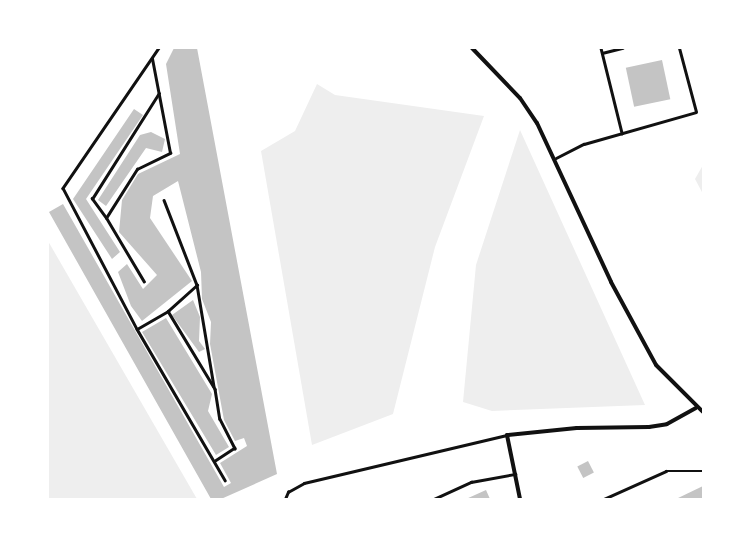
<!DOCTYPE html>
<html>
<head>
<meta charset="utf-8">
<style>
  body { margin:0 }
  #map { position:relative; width:751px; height:547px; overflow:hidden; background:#fff; font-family:"Source Sans 3",sans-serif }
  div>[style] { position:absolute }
  .green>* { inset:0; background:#eee }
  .building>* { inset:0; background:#c4c4c4; transform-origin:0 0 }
  .service>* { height:2.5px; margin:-1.25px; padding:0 1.25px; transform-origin:1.25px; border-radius:1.25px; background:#111 }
  .minor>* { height:4px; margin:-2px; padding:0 2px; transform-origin:2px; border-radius:2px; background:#111 }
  span { translate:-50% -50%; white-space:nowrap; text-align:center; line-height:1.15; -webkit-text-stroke:4px #fff; paint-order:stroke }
  .frame { position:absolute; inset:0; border:49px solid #fff; pointer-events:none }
</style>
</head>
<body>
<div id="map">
  <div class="green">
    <i style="clip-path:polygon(317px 84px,335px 95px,484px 116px,435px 247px,393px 414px,312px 445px,261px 151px,295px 131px)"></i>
    <i style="clip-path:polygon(520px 130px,645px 405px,492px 411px,463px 402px,476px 265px)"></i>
    <i style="clip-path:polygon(703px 165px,703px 194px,695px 179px)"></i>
    <i style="clip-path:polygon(48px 241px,197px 499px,48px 499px)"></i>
  </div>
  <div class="building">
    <i style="clip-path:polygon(174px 48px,197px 48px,277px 474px,221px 499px,211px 499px,49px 212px,63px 204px,224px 487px,231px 483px,220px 463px,247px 446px,244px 438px,235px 441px,224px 420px,210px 344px,211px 322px,202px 299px,201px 272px,178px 181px,153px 196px,150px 218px,192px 281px,142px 321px,131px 306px,118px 272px,127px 264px,143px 289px,157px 275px,119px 232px,122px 200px,138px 174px,180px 154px,166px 64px)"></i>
    <i style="left:662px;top:60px;width:40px;height:37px;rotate:78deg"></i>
    <i style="clip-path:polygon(134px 109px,143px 115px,86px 199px,120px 252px,112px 259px,73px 199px)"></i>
    <i style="clip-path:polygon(151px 132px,165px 139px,162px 152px,146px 148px,106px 206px,98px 200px,140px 135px)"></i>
    <i style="clip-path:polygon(193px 300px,200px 317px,199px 341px,205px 349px,199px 352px,172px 315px)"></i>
    <i style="clip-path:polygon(166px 318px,212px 394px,208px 411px,229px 447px,216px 455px,142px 332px)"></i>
    <i style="left:588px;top:461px;width:13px;height:12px;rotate:63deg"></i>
    <i style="clip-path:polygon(703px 486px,703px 499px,676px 499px)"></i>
    <i style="clip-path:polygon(486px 490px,490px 499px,496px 499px,466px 499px)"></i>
  </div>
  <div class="service">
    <i style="left:159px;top:48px;width:170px;rotate:124.4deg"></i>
    <i style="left:63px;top:188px;width:159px;rotate:62.3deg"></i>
    <i style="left:137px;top:329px;width:175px;rotate:59.8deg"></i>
    <i style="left:601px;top:48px;width:88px;rotate:76.1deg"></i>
    <i style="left:602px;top:53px;width:21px;rotate:-14deg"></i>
    <i style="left:556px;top:158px;width:31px;rotate:-27deg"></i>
    <i style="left:584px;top:144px;width:116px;rotate:-15.9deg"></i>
    <i style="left:696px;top:112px;width:66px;rotate:-104.9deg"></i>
    <i style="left:164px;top:200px;width:91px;rotate:68.8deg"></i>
    <i style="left:106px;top:218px;width:24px;rotate:-126deg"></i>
    <i style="left:92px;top:199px;width:125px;rotate:-57.7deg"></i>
    <i style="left:144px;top:282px;width:74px;rotate:-120.7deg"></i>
    <i style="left:106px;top:218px;width:58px;rotate:-57.7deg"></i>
    <i style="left:137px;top:169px;width:37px;rotate:-26deg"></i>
    <i style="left:170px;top:153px;width:96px;rotate:-100.8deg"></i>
    <i style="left:168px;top:311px;width:39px;rotate:-42deg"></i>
    <i style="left:197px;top:285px;width:103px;rotate:80.5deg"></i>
    <i style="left:137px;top:329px;width:36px;rotate:-30deg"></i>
    <i style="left:168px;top:311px;width:91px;rotate:58.9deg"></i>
    <i style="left:215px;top:389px;width:30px;rotate:81deg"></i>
    <i style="left:220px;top:419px;width:33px;rotate:63deg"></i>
    <i style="left:235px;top:448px;width:24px;rotate:147deg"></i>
    <i style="left:285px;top:499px;width:8px;rotate:-67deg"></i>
    <i style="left:288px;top:492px;width:18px;rotate:-29deg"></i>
    <i style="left:304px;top:483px;width:209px;rotate:-13.3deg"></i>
    <i style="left:434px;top:499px;width:41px;rotate:-24.7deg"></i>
    <i style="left:471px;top:482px;width:45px;rotate:-10.3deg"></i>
    <i style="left:604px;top:499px;width:68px;rotate:-24.3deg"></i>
    <i style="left:666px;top:471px;width:37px"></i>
  </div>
  <div class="minor">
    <i style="left:472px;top:48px;width:69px;rotate:46.2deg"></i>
    <i style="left:520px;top:98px;width:30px;rotate:56deg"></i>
    <i style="left:537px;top:123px;width:175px;rotate:65deg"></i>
    <i style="left:611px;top:282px;width:94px;rotate:61.5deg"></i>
    <i style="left:656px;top:365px;width:66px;rotate:45deg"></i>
    <i style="left:520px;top:499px;width:65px;rotate:-101.5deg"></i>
    <i style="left:507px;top:435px;width:70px;rotate:-5.7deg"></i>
    <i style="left:577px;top:428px;width:72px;rotate:-0.8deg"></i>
    <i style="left:649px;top:427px;width:18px;rotate:-9deg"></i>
    <i style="left:667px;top:424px;width:33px;rotate:-29deg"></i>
  </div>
  <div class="frame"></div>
</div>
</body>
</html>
